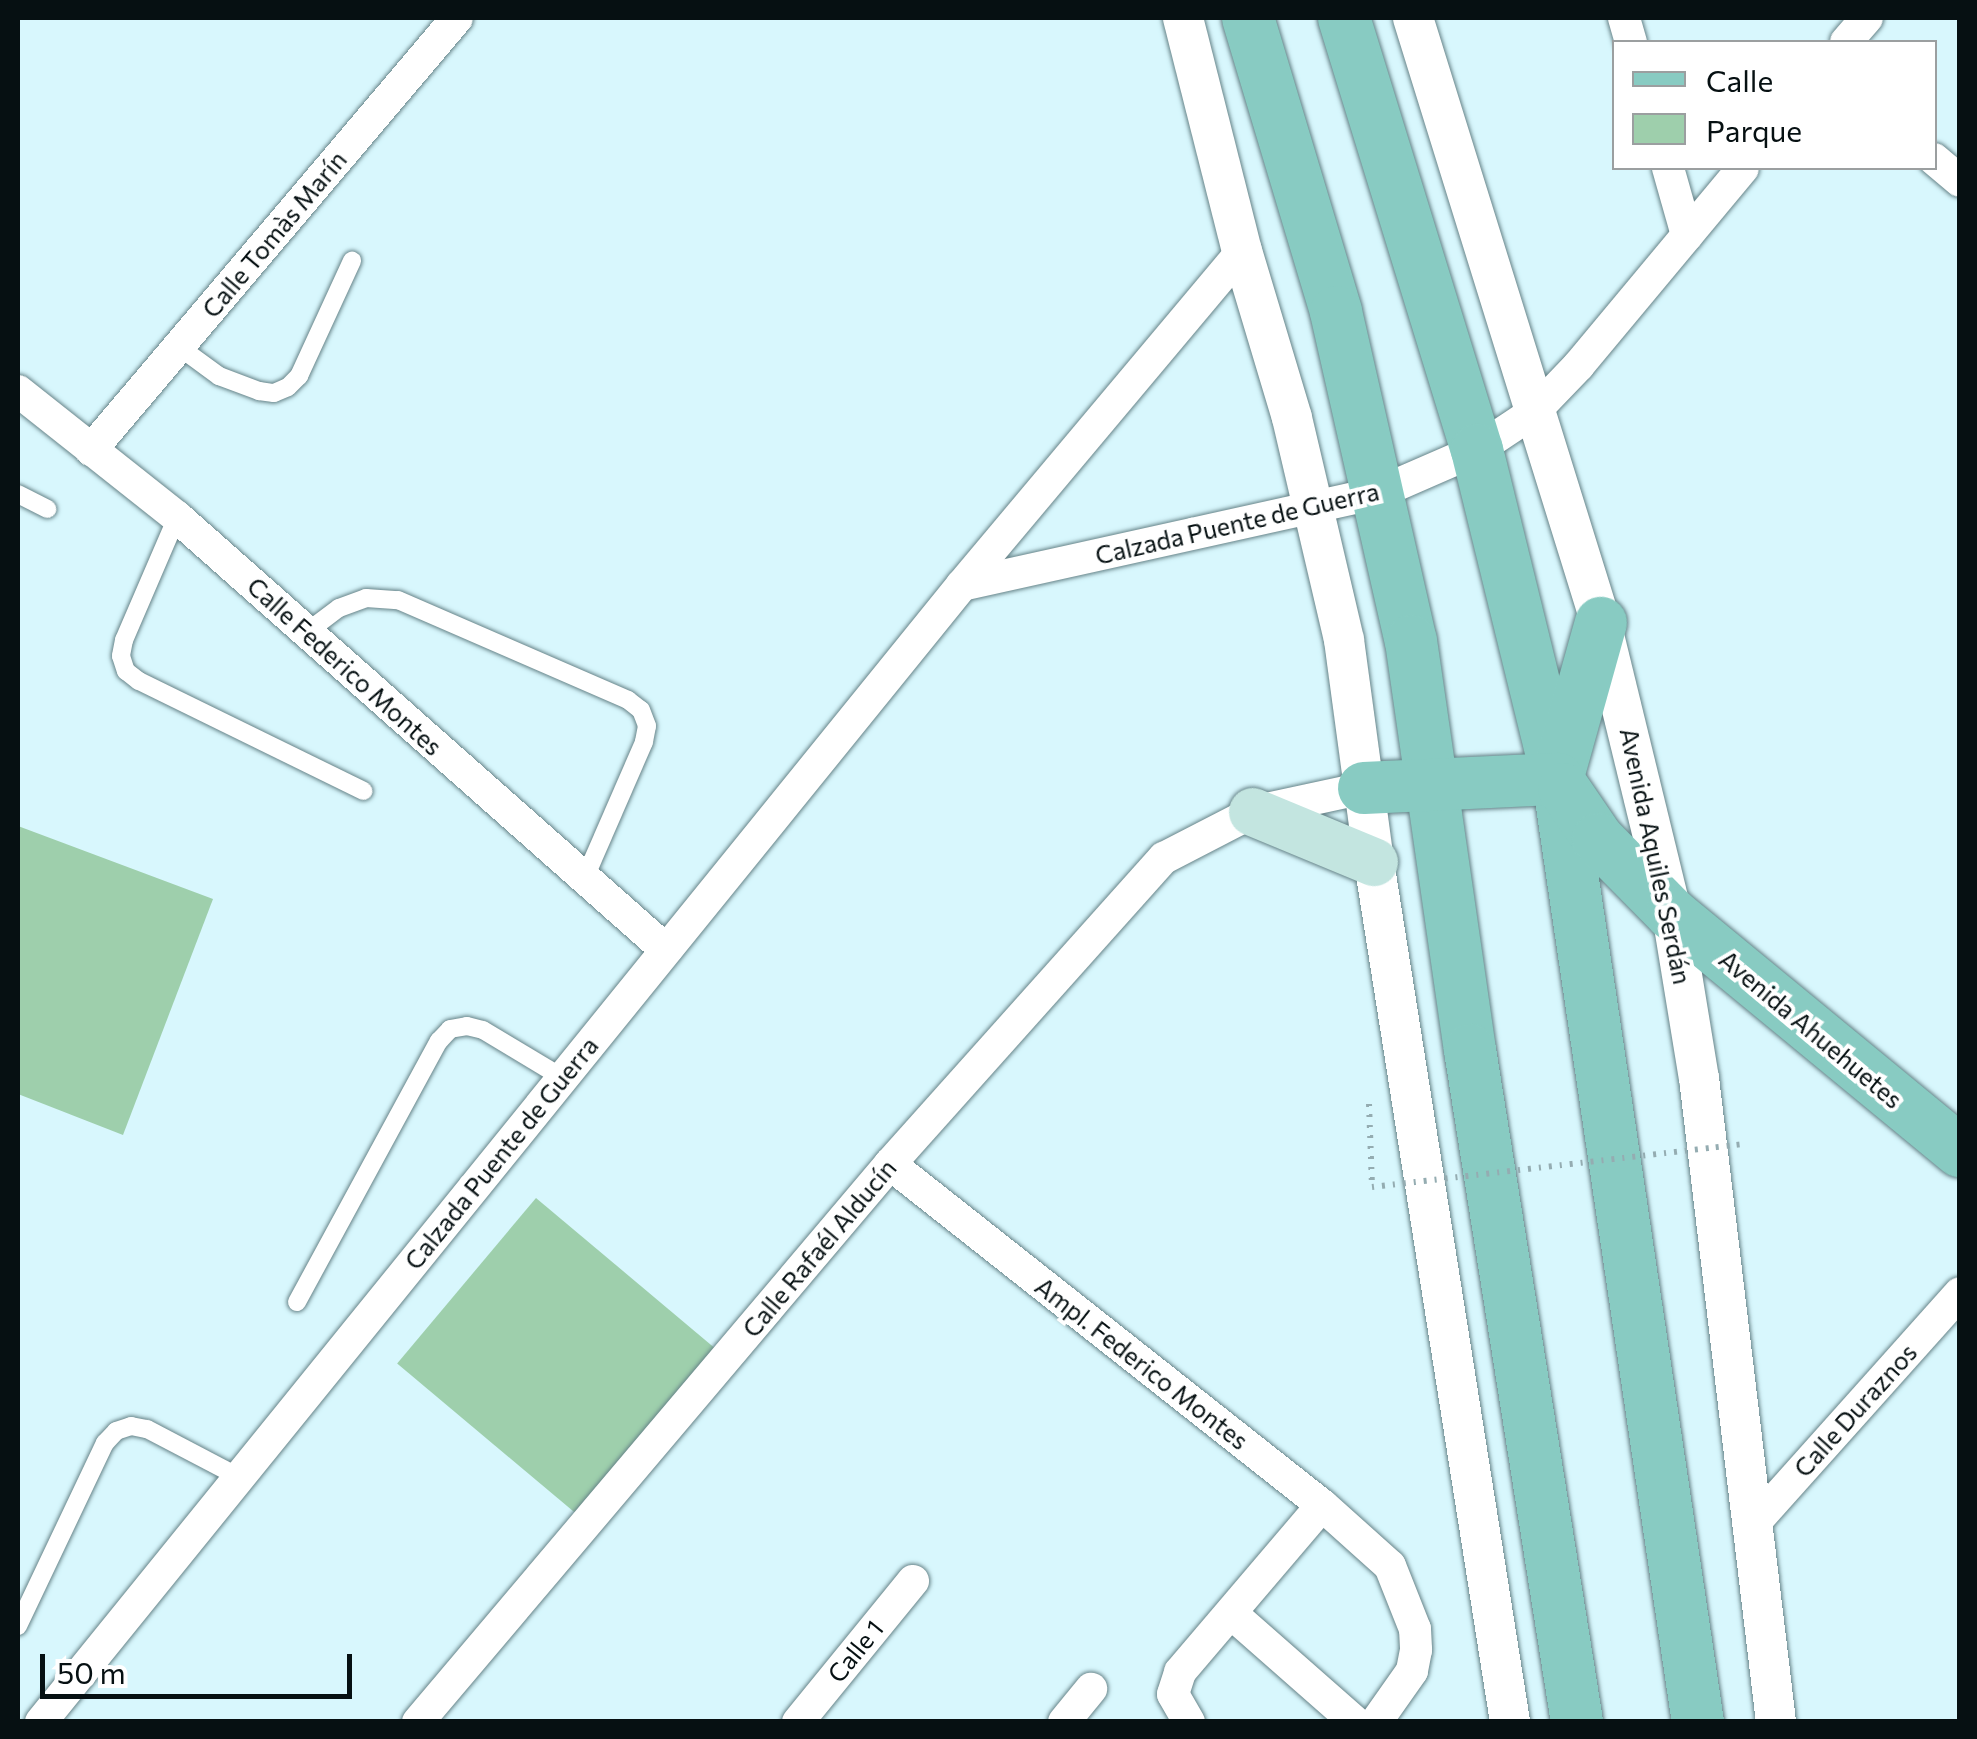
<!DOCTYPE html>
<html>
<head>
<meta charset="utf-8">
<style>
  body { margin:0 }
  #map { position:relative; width:1977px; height:1739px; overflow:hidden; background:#d8f7fd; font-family:Commissioner,sans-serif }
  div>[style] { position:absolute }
  .green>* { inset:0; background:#9ecfac; transform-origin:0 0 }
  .path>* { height:6px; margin-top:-3px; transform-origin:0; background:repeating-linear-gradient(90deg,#94acb1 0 2.5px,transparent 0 10.5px) }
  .roads { filter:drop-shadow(0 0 2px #668388) drop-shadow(0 0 2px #668388) }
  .service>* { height:18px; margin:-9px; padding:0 9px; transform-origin:9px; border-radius:9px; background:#fff }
  .minor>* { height:32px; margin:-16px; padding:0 16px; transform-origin:16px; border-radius:16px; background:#fff }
  .tertiary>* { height:40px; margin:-20px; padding:0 20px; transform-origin:20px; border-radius:20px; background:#fff }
  .secondary>* { height:48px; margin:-24px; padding:0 24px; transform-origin:24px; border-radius:24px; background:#c3e5e0 }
  .primary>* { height:52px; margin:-26px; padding:0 26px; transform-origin:26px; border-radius:26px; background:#88cbc2 }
  .path-bridge>* { height:6px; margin-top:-3px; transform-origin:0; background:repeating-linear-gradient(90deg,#94acb1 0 2.5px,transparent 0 10.5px) }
  span { translate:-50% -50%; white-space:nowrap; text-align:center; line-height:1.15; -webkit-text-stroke:8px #fff; paint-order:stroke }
  .street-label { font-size:25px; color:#061012 }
  .frame { position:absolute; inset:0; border:20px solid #061012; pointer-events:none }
  .legend { position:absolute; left:1612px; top:40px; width:325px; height:130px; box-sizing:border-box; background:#fff; border:2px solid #9b9fa0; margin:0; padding:12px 18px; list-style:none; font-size:30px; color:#061012 }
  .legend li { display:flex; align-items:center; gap:20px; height:50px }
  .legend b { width:50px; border:2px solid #9b9fa0 }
  .scale { position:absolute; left:40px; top:1654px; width:312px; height:45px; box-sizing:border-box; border:5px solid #061012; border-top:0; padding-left:12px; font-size:30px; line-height:35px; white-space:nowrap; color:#061012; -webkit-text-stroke:8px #fff; paint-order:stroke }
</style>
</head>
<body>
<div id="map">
  <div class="green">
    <i style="clip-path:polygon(18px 826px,213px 899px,123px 1135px,18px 1094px)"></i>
    <i style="left:536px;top:1198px;width:253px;height:216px;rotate:40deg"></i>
  </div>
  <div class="path">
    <i style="left:1369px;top:1104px;width:83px;rotate:87.9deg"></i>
  </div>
  <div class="roads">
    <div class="service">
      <i style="left:178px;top:346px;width:51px;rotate:36.2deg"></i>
      <i style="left:219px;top:376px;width:43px;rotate:20.6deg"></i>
      <i style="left:259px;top:391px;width:15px;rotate:8deg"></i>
      <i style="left:274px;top:393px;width:15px;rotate:-23deg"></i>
      <i style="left:288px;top:387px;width:16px;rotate:-45deg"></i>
      <i style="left:299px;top:376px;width:127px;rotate:-65.3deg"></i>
      <i style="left:18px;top:494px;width:33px;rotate:27deg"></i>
      <i style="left:177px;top:517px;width:134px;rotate:113.3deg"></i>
      <i style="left:124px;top:640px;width:16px;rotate:101deg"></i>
      <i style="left:121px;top:656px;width:16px;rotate:72deg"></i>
      <i style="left:126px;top:671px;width:16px;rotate:38deg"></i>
      <i style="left:139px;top:681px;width:250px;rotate:26.1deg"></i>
      <i style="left:307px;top:632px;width:40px;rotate:-37deg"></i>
      <i style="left:339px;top:608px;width:29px;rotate:-20deg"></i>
      <i style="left:366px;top:598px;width:32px;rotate:4deg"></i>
      <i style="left:398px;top:600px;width:251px;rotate:23.5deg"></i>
      <i style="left:628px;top:700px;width:16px;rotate:38deg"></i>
      <i style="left:641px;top:710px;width:17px;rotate:69deg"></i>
      <i style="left:647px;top:726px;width:16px;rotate:101deg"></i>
      <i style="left:644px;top:742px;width:148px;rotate:113.5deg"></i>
      <i style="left:297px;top:1302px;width:297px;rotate:-61.5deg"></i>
      <i style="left:439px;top:1041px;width:16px;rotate:-47deg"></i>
      <i style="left:450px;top:1029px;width:17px;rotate:-10deg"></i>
      <i style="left:467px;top:1026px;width:16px;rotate:14deg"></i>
      <i style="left:483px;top:1030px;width:93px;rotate:31deg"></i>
      <i style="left:18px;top:1626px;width:203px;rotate:-64.6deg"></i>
      <i style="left:105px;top:1443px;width:16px;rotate:-47deg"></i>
      <i style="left:116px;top:1431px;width:16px;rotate:-18deg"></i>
      <i style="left:131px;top:1426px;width:16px;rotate:11deg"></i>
      <i style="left:147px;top:1429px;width:104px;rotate:27.6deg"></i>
    </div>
    <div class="minor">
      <i style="left:1624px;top:18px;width:25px;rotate:74deg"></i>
      <i style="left:1846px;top:42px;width:32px;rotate:-49deg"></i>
      <i style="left:1934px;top:159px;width:34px;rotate:40deg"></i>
      <i style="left:1668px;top:168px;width:70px;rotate:74.2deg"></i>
      <i style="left:18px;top:391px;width:203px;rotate:38.4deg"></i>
      <i style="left:177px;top:517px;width:653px;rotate:41.52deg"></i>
      <i style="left:91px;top:450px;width:566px;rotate:-49.73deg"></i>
      <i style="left:962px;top:585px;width:426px;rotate:-12.5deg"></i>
      <i style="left:1378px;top:493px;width:108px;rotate:-23.5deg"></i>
      <i style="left:1477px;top:450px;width:69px;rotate:-33.7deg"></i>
      <i style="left:1534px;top:412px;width:65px;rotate:-46.2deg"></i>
      <i style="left:1579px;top:365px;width:256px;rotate:-50.2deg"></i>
      <i style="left:890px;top:1164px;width:550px;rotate:38.29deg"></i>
      <i style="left:1322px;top:1505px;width:91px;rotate:41.9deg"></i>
      <i style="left:1390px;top:1566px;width:68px;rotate:68.4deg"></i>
      <i style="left:1415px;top:1629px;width:21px;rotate:87deg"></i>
      <i style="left:1416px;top:1650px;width:21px;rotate:101deg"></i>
      <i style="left:1412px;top:1671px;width:62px;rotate:125.2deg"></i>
      <i style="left:1750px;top:1528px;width:315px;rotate:-48.2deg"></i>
      <i style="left:1231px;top:1613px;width:165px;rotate:41.3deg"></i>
      <i style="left:41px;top:1722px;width:1463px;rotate:-50.99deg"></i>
      <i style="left:962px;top:585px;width:436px;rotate:-50deg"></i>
      <i style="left:418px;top:1722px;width:731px;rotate:-49.77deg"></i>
      <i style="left:890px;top:1164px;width:411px;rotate:-48.2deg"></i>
      <i style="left:1164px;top:858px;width:100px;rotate:-27.3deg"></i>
      <i style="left:1253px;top:812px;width:114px;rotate:-12.2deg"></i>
      <i style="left:798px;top:1722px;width:182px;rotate:-50.8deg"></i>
      <i style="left:1064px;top:1722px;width:43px;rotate:-50.7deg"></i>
      <i style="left:1189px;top:1722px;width:32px;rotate:-120deg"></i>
      <i style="left:1173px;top:1694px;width:23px;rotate:-72deg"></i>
      <i style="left:1180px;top:1672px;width:219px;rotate:-49.6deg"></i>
    </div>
    <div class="tertiary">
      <i style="left:1183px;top:18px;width:240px;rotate:75.8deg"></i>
      <i style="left:1242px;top:251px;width:174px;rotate:73.3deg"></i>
      <i style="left:1292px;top:418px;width:228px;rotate:76.8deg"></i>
      <i style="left:1344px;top:640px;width:224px;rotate:82.3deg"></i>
      <i style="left:1374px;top:862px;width:871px;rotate:81.01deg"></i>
      <i style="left:1413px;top:18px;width:634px;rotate:72.74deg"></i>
      <i style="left:1601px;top:623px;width:300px;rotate:76.3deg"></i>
      <i style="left:1672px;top:914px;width:166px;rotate:80.7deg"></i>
      <i style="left:1699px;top:1078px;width:649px;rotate:83.18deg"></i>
    </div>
    <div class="secondary">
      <i style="left:1253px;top:812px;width:131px;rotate:22.5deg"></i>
    </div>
    <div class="primary">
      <i style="left:1248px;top:18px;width:307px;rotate:73.3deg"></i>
      <i style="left:1336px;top:312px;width:337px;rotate:77.2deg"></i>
      <i style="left:1411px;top:641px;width:413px;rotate:81.8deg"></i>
      <i style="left:1470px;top:1050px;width:680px;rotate:80.95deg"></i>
      <i style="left:1344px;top:18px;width:452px;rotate:72.9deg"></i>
      <i style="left:1477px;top:450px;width:339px;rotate:76.2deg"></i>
      <i style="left:1558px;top:779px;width:953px;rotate:81.56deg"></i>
      <i style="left:1559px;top:773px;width:156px;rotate:-74.4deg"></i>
      <i style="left:1364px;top:788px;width:194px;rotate:-2.7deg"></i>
      <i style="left:1564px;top:789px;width:60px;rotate:55.8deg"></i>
      <i style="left:1598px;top:839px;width:105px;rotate:45.4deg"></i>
      <i style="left:1672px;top:914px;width:373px;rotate:39.5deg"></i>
    </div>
  </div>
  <div class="path-bridge">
    <i style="left:1372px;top:1187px;width:373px;rotate:-6.6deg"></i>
  </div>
  <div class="street-label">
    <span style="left:274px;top:234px;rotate:-50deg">Calle Tomàs Marín</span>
    <span style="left:1237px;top:523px;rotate:-13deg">Calzada Puente de Guerra</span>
    <span style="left:345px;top:666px;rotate:42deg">Calle Federico Montes</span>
    <span style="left:1656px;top:856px;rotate:78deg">Avenida Aquiles Serdán</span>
    <span style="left:1811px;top:1029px;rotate:40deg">Avenida Ahuehuetes</span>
    <span style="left:501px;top:1153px;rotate:-51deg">Calzada Puente de Guerra</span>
    <span style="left:819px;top:1248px;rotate:-50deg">Calle Rafaél Alducín</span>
    <span style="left:1142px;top:1363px;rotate:38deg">Ampl. Federico Montes</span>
    <span style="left:1855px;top:1410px;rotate:-48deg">Calle Duraznos</span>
    <span style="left:855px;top:1651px;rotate:-51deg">Calle 1</span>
  </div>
  <div class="frame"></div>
  <ul class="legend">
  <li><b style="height:12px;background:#88cbc2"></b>Calle</li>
  <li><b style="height:28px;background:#9ecfac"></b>Parque</li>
  </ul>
  <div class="scale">50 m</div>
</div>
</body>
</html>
